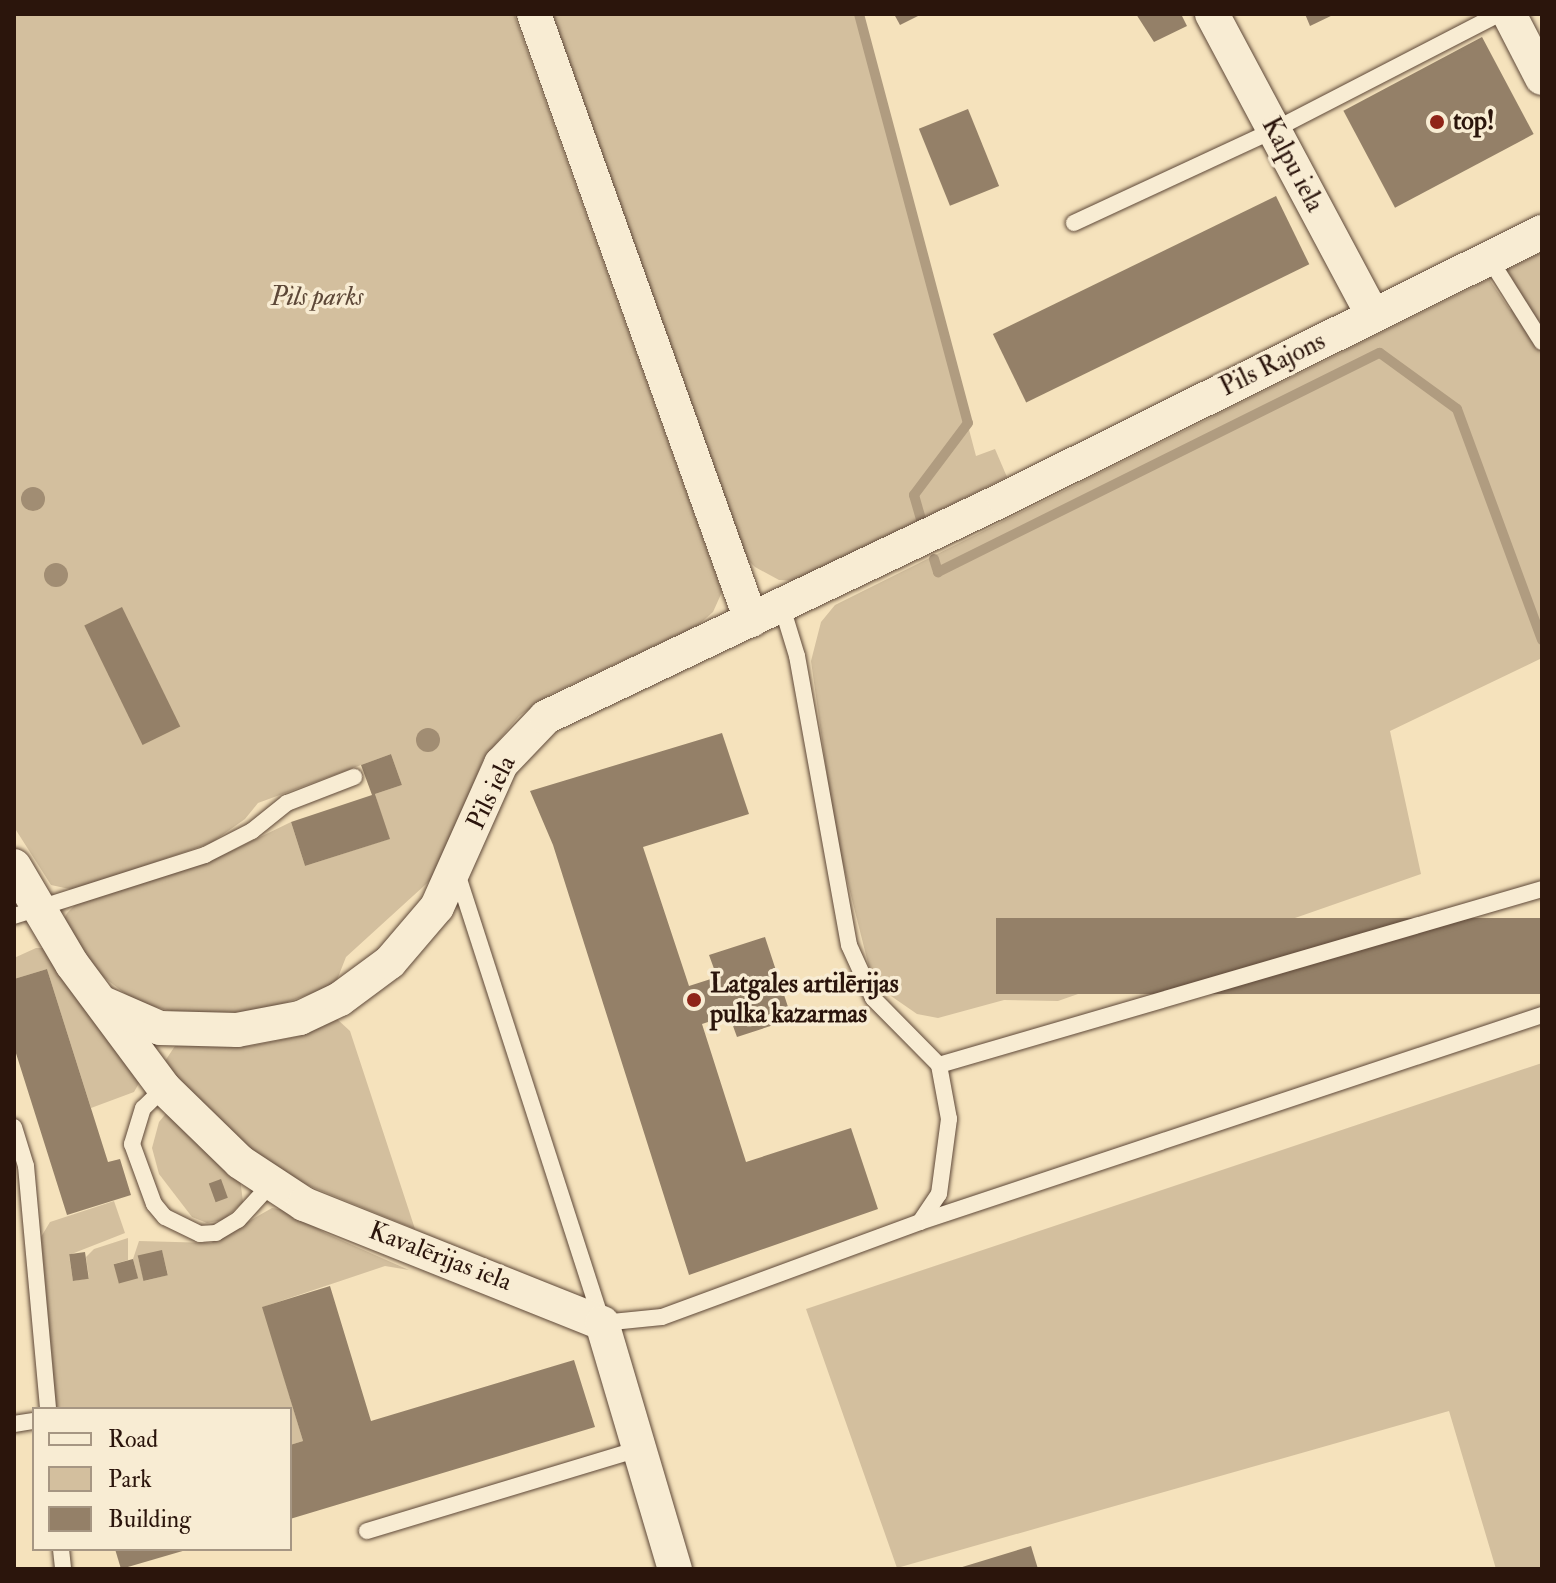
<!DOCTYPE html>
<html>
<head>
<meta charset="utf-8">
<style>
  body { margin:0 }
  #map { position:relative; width:1556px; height:1583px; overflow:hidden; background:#f5e2bc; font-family:"IM FELL Double Pica",serif }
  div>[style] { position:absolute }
  .green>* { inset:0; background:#d3bf9e }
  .stream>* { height:10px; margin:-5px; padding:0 5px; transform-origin:5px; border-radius:5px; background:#b09c80 }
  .building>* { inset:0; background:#948068; transform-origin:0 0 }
  .roads { filter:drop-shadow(0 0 2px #5e4838) drop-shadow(0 0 2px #5e4838) }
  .service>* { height:16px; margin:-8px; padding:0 8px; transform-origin:8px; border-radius:8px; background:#f8ecd3 }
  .minor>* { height:34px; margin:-17px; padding:0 17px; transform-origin:17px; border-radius:17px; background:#f8ecd3 }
  .trees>* { width:24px; height:24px; margin:-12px; border-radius:50%; background:#a18d73 }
  .dots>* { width:22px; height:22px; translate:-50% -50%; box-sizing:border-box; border:4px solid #f8ecd3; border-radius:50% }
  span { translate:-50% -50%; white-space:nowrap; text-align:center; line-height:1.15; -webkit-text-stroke:7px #f8ecd3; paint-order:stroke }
  .poi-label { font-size:26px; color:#2b150c; font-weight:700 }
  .left { translate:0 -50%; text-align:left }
  .street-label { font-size:26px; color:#2b150c }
  .park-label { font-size:26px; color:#5d4838; font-style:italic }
  .frame { position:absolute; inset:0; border:16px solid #2b150c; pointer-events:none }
  .legend { position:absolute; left:32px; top:1407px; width:260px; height:144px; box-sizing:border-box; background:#f8ecd3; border:2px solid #a69683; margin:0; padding:10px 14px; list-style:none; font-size:24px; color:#2b150c }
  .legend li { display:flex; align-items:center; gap:16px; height:40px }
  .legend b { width:40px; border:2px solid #a69683 }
</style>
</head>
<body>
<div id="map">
  <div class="green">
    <i style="clip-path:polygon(14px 14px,514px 14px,722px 592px,713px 612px,697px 626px,551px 694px,519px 716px,484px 758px,436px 875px,346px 957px,335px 985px,254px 1014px,183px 1014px,136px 1002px,97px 972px,64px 919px,67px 913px,78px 902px,223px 855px,291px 822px,305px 866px,389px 839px,375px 794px,402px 785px,391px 754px,258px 803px,245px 819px,211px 843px,74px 890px,51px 885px,14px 827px)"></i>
    <i style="clip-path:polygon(548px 14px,859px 14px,976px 456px,995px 449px,1007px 477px,795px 581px,779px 580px,755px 567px,739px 551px)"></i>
    <i style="clip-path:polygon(1542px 252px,1542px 658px,1390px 731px,1421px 874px,1058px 1001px,1004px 1000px,938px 1018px,917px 1014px,891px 996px,869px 967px,835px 832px,811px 661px,821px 622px,835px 605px,1489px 279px,1510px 310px,1525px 301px,1507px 270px)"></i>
    <i style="clip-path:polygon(36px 948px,44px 948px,142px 1078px,134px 1092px,91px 1108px,47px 969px,14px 979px,14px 958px)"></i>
    <i style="clip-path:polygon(337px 1019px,350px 1031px,415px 1229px,290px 1178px,214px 1127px,165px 1061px,175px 1046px,250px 1046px,300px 1036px)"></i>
    <i style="clip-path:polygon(1542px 1063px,1542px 1569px,1496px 1569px,1449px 1411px,897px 1568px,806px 1309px)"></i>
    <i style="clip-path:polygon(168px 1111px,240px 1178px,243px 1202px,223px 1220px,207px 1223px,192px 1217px,159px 1174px,152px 1148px,159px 1122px)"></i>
    <i style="clip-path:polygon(evenodd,114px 1201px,125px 1233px,69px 1255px,73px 1281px,89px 1278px,86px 1257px,94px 1249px,128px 1238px,128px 1260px,114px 1264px,138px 1278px,133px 1259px,139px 1241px,211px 1243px,272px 1208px,291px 1211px,325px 1233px,409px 1270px,385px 1266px,263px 1307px,303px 1441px,290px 1445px,290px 1409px,51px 1409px,53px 1369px,41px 1237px,50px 1222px,114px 1201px,162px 1251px,168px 1275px,144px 1281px,138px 1257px,162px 1251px)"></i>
  </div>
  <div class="stream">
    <i style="left:859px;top:14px;width:423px;rotate:75.1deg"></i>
    <i style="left:968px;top:423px;width:90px;rotate:126.9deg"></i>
    <i style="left:914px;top:495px;width:26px;rotate:74deg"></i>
    <i style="left:934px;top:559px;width:14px;rotate:73deg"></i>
    <i style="left:938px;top:572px;width:493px;rotate:-26.4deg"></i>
    <i style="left:1380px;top:353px;width:95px;rotate:36deg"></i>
    <i style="left:1457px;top:409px;width:246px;rotate:69.8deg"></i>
  </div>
  <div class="building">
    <i style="clip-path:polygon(894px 14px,922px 14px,900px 25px)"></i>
    <i style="clip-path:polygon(1136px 14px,1181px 14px,1187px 26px,1154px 42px)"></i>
    <i style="clip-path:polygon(1305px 14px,1335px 14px,1310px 26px)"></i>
    <i style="left:1482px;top:37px;width:110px;height:157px;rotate:62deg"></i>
    <i style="left:968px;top:109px;width:83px;height:53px;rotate:68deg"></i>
    <i style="left:1276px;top:196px;width:76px;height:315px;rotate:64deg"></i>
    <i style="left:122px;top:607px;width:133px;height:42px;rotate:64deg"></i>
    <i style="clip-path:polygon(722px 733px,749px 814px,643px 847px,689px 986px,717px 977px,709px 955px,765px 937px,792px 1019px,737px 1037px,729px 1015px,702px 1024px,746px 1162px,851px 1128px,878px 1209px,689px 1275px,553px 845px,530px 791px)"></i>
    <i style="clip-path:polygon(391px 754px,402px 785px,375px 794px,390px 839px,305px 866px,291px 822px,372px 795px,361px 765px)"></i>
    <i style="left:1542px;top:918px;width:76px;height:546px;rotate:90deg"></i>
    <i style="clip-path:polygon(47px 969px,108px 1162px,120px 1159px,131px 1195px,67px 1215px,14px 1047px,14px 979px)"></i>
    <i style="left:221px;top:1179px;width:20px;height:13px;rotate:70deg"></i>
    <i style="left:162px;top:1250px;width:26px;height:25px;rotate:77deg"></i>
    <i style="left:85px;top:1252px;width:27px;height:16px;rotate:82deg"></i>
    <i style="left:133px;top:1259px;width:20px;height:20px;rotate:75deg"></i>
    <i style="clip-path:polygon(330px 1286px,371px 1421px,574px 1360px,595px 1427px,290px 1519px,290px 1445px,303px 1441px,262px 1307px)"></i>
    <i style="clip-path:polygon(1031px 1546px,1038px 1569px,959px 1569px,959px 1568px)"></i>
    <i style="clip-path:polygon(115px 1549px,186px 1549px,186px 1550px,121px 1569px)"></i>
  </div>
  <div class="roads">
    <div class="service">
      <i style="left:1074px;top:223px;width:218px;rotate:-24.9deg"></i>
      <i style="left:1272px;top:131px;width:255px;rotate:-27.3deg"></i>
      <i style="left:1489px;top:258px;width:99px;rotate:57.8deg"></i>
      <i style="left:457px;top:873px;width:473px;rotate:72.1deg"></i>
      <i style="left:602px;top:1323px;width:60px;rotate:-5.7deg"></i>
      <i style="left:662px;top:1317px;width:275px;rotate:-20.2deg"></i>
      <i style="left:920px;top:1222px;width:34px;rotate:-56deg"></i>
      <i style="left:939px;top:1194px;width:76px;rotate:-82.4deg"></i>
      <i style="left:949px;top:1119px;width:55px;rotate:-100.5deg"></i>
      <i style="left:939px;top:1065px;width:94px;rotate:-134.6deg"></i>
      <i style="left:873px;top:998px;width:58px;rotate:-114.4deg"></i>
      <i style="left:849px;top:945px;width:294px;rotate:-100.2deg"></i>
      <i style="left:797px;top:656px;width:51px;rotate:-107deg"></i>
      <i style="left:14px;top:916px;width:201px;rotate:-17.7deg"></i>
      <i style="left:205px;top:855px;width:53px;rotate:-27.1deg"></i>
      <i style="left:252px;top:831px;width:45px;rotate:-38.7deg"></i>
      <i style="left:287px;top:803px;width:72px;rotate:-21.2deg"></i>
      <i style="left:939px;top:1065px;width:628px;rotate:-16.27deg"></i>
      <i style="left:164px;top:1088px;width:29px;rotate:136deg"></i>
      <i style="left:143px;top:1108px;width:38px;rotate:107deg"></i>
      <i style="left:132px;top:1144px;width:64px;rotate:69.9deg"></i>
      <i style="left:154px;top:1204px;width:17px;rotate:50deg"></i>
      <i style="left:165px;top:1217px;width:39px;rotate:26deg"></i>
      <i style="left:200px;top:1234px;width:16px;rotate:-4deg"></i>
      <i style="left:216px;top:1233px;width:26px;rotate:-31deg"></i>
      <i style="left:238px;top:1220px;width:47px;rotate:-47.6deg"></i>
      <i style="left:14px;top:1127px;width:41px;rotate:72.9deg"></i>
      <i style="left:26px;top:1166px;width:244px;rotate:84.8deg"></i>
      <i style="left:920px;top:1222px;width:656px;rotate:-18.41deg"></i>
      <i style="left:14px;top:1424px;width:20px;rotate:-9deg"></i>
      <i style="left:367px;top:1531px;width:284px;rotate:-16.8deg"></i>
      <i style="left:61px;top:1549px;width:20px;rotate:84deg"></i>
    </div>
    <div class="minor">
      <i style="left:534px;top:14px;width:644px;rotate:70.3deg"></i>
      <i style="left:1212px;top:14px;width:342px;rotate:61.9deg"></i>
      <i style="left:1509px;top:14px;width:72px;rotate:62.7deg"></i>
      <i style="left:14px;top:866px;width:114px;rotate:59.4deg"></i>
      <i style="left:72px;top:964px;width:154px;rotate:53.4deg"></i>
      <i style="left:164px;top:1088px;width:106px;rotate:44.2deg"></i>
      <i style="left:240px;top:1162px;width:77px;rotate:33.3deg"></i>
      <i style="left:304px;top:1204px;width:321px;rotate:21.8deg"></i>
      <i style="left:602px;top:1323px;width:257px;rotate:73.5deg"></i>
      <i style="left:105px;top:1004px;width:60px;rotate:23.6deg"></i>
      <i style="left:160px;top:1028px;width:77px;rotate:1.5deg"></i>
      <i style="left:237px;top:1030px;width:64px;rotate:-10.8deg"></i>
      <i style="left:300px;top:1018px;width:44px;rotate:-25.4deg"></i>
      <i style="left:340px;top:999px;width:62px;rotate:-36.5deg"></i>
      <i style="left:390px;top:962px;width:72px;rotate:-49.5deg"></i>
      <i style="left:437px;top:907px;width:157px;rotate:-65.9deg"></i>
      <i style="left:501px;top:764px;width:65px;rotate:-46.2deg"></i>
      <i style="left:546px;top:717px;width:507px;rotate:-25.45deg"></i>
      <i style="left:1004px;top:499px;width:601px;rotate:-26.39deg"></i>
    </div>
  </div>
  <div class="trees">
    <i style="left:33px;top:499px"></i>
    <i style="left:56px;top:575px"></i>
    <i style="left:428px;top:740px"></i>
  </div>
  <div class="dots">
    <i style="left:1437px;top:122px;background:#8f2418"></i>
    <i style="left:694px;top:1000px;background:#8f2418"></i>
  </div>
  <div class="poi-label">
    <span class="left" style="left:1453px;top:122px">top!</span>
    <span class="left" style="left:710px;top:1000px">Latgales artilērijas<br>pulka kazarmas</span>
  </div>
  <div class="street-label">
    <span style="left:1292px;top:165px;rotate:62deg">Kalpu iela</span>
    <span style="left:1273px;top:365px;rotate:-26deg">Pils Rajons</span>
    <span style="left:492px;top:793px;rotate:-64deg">Pils iela</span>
    <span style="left:440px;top:1257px;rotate:21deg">Kavalērijas iela</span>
  </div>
  <div class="park-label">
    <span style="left:317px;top:298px">Pils parks</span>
  </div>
  <div class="frame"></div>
  <ul class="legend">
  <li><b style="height:10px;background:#f8ecd3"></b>Road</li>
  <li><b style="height:22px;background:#d3bf9e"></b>Park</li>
  <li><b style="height:22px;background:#948068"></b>Building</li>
  </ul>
</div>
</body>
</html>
